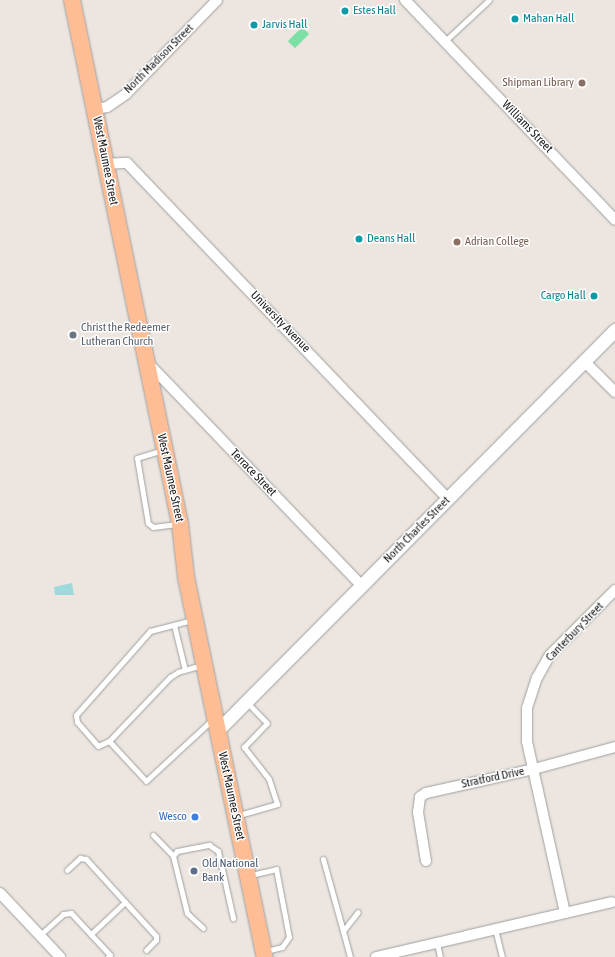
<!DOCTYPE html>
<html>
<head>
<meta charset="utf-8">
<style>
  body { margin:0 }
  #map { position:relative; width:615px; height:957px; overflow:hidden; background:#ede6e0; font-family:"Asap Condensed",sans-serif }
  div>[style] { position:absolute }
  .pitch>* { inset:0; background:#7bdfa6; transform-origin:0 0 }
  .water>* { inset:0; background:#9ed9dc }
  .roads { filter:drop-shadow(0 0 1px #9f9f9f) drop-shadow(0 0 1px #9f9f9f) }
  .service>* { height:5px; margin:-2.5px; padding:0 2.5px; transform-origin:2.5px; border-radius:2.5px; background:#fff }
  .minor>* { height:10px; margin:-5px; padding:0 5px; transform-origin:5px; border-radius:5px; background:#fff }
  .tertiary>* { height:13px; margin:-6.5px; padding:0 6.5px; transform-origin:6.5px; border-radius:6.5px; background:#fff }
  .primary>* { height:16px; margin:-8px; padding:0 8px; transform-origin:8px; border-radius:8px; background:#febd94 }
  .dots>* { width:11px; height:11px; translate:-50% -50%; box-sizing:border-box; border:2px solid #fff; border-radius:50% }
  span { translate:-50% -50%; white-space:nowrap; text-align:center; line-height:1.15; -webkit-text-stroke:3px #fff; paint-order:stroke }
  .culture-label { font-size:12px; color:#0d838f }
  .left { translate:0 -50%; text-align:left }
  .right { translate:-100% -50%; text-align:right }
  .street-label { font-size:12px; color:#1b1b1b }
  .education-label { font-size:12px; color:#785e54 }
  .worship-label { font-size:12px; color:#5b616d }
  .shop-label { font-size:12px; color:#366cbe }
  .service-label { font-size:12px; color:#4e5e75 }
</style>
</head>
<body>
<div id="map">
  <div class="pitch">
    <i style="left:302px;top:27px;width:10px;height:20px;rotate:45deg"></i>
  </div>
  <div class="water">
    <i style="clip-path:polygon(72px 583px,74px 595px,55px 595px,54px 587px)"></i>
  </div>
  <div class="roads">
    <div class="service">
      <i style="left:445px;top:41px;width:60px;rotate:-43deg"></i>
      <i style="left:163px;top:450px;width:27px;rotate:163deg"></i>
      <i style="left:137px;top:458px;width:66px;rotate:80.4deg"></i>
      <i style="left:148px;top:523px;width:6px;rotate:39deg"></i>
      <i style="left:153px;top:527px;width:26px;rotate:-7deg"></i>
      <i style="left:174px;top:625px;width:46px;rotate:76.3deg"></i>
      <i style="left:202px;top:665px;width:25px;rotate:164deg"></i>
      <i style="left:178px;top:672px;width:9px;rotate:148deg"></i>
      <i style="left:170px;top:677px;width:88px;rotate:133.6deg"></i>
      <i style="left:109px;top:741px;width:54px;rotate:47.2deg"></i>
      <i style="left:146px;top:781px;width:91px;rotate:-42.8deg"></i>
      <i style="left:109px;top:741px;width:12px;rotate:156deg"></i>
      <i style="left:98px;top:746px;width:32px;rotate:-131deg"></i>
      <i style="left:77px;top:722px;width:7px;rotate:-98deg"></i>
      <i style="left:76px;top:715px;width:112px;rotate:-48.6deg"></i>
      <i style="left:150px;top:631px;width:43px;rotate:-14.7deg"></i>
      <i style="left:239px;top:815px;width:40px;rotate:-16deg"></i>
      <i style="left:277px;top:804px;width:26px;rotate:-108deg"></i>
      <i style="left:269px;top:779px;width:41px;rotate:-128deg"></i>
      <i style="left:244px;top:747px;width:33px;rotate:-46deg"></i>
      <i style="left:267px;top:723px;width:29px;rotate:-134deg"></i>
      <i style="left:153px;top:835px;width:29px;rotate:46deg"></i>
      <i style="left:323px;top:859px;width:75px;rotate:74.5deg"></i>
      <i style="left:67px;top:870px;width:18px;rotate:-43deg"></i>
      <i style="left:80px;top:858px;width:6px;rotate:9deg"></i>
      <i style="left:86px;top:859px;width:58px;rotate:47.8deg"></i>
      <i style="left:125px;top:902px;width:47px;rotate:136.7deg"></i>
      <i style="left:251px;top:875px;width:26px;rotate:-13deg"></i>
      <i style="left:276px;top:869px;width:69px;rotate:79.2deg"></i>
      <i style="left:289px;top:937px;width:12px;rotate:125deg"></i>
      <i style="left:282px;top:947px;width:16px;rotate:166deg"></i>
      <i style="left:125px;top:902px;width:46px;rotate:47.6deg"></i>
      <i style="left:156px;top:936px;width:4px;rotate:90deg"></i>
      <i style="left:156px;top:940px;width:14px;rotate:135deg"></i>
      <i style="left:203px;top:928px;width:22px;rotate:-137deg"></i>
      <i style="left:187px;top:913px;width:59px;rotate:-103.8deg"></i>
      <i style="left:173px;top:856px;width:6px;rotate:-51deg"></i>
      <i style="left:177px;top:851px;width:33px;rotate:-11deg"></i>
      <i style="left:209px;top:845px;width:11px;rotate:34deg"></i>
      <i style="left:218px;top:851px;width:69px;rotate:77.4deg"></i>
      <i style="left:495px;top:929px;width:29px;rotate:76deg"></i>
      <i style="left:40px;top:935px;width:31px;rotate:-42deg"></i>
      <i style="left:63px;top:914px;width:8px;rotate:-7deg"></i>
      <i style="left:71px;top:913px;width:57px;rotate:47.1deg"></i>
      <i style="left:110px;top:955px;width:3px;rotate:135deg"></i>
      <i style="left:437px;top:943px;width:14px;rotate:78deg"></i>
      <i style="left:350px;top:957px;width:27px;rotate:-105deg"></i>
      <i style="left:343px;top:931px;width:24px;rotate:-52deg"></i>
    </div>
    <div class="minor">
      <i style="left:405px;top:0;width:304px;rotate:46.3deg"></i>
      <i style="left:95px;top:109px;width:12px;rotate:-9deg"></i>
      <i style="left:107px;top:107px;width:23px;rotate:-34deg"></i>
      <i style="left:126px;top:94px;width:131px;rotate:-45.9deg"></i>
      <i style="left:105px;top:164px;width:22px;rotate:-3deg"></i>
      <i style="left:127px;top:163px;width:465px;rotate:46.3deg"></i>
      <i style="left:584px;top:361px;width:44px;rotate:45deg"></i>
      <i style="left:149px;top:364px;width:308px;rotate:46.2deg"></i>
      <i style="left:426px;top:861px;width:50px;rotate:-99.3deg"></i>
      <i style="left:418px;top:812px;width:15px;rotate:-82deg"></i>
      <i style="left:420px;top:797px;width:7px;rotate:-34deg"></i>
      <i style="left:426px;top:793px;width:111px;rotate:-12.5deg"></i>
      <i style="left:534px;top:769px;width:84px;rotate:-15.2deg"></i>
      <i style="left:0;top:893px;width:88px;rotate:46.8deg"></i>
      <i style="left:565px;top:913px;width:176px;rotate:-102.5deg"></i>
      <i style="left:527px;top:741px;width:33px;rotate:-90deg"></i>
      <i style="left:527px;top:708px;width:32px;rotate:-72deg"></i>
      <i style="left:537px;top:678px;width:26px;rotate:-61deg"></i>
      <i style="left:550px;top:655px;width:92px;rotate:-45deg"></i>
      <i style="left:376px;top:957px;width:242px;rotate:-13.1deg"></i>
    </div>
    <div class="tertiary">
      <i style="left:218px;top:730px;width:564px;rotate:-45.22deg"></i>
    </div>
    <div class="primary">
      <i style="left:72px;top:0;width:535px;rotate:78.35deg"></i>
      <i style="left:180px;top:524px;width:53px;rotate:83.5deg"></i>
      <i style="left:186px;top:577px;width:388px;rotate:78.3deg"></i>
    </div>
  </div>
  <div class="dots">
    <i style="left:345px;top:11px;background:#0f9aa8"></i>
    <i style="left:515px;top:19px;background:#0f9aa8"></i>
    <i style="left:254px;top:25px;background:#0f9aa8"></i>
    <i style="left:582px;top:83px;background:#8d6e63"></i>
    <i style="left:359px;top:239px;background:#0f9aa8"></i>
    <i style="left:457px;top:242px;background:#8d6e63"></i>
    <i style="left:594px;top:296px;background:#0f9aa8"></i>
    <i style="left:73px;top:335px;background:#6b7280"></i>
    <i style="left:195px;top:817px;background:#3f7fe0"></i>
    <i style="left:194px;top:871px;background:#5c6f8a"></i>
  </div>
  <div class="culture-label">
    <span class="left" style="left:353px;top:11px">Estes Hall</span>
    <span class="left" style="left:523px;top:19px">Mahan Hall</span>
    <span class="left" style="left:262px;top:25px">Jarvis Hall</span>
    <span class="left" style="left:367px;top:239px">Deans Hall</span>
    <span class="right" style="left:586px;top:296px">Cargo Hall</span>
  </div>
  <div class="street-label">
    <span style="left:159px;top:59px;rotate:-45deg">North Madison Street</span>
    <span style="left:527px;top:127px;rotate:46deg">Williams Street</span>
    <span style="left:105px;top:161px;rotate:79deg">West Maumee Street</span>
    <span style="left:280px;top:322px;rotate:46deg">University Avenue</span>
    <span style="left:253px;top:473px;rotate:46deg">Terrace Street</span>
    <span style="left:170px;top:478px;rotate:78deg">West Maumee Street</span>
    <span style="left:417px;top:530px;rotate:-45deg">North Charles Street</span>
    <span style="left:575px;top:632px;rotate:-46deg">Canterbury Street</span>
    <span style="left:493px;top:778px;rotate:-12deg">Stratford Drive</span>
    <span style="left:231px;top:796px;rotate:78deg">West Maumee Street</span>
  </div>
  <div class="education-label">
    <span class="right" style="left:574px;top:83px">Shipman Library</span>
    <span class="left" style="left:465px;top:242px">Adrian College</span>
  </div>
  <div class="worship-label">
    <span class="left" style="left:81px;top:335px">Christ the Redeemer<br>Lutheran Church</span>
  </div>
  <div class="shop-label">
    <span class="right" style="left:187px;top:817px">Wesco</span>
  </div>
  <div class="service-label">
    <span class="left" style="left:202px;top:871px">Old National<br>Bank</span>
  </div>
</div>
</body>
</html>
